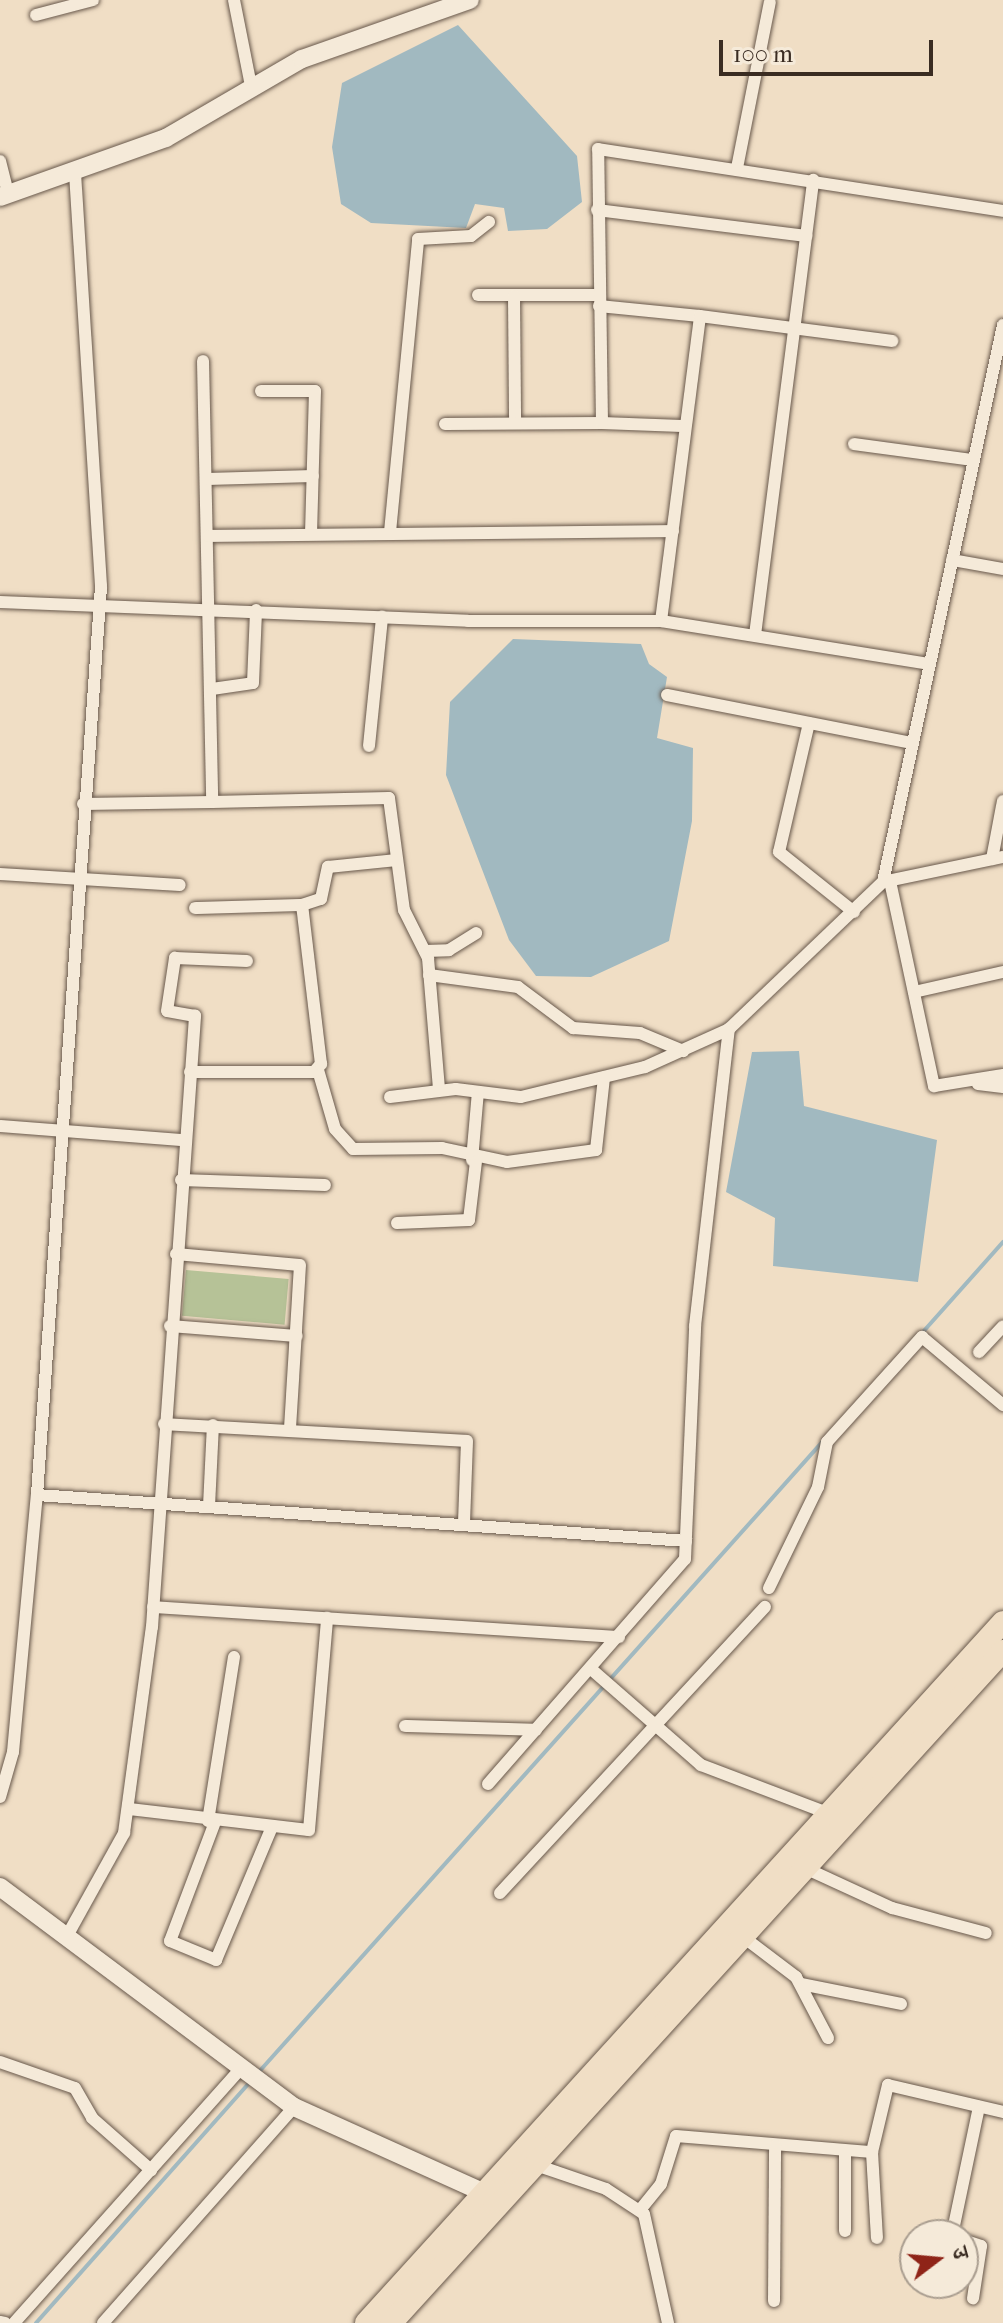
<!DOCTYPE html>
<html>
<head>
<meta charset="utf-8">
<style>
  body { margin:0 }
  #map { position:relative; width:1003px; height:2323px; overflow:hidden; background:#f0dec5; font-family:"IM FELL French Canon","Noto Serif Devanagari",serif }
  div>[style] { position:absolute }
  .green>* { inset:0; background:#b6c297; transform-origin:0 0 }
  .water>* { inset:0; background:#a1b9c0 }
  .stream>* { height:4px; margin:-2px; padding:0 2px; transform-origin:2px; border-radius:2px; background:#a1b9c0 }
  .roads { filter:drop-shadow(0 0 2px #68584b) drop-shadow(0 0 2px #68584b) }
  .street>* { height:12px; margin:-6px; padding:0 6px; transform-origin:6px; border-radius:6px; background:#f5ead9 }
  .secondary>* { height:18px; margin:-9px; padding:0 9px; transform-origin:9px; border-radius:9px; background:#f5ead9 }
  .highway>* { height:22px; margin:-11px; padding:0 11px; transform-origin:11px; border-radius:11px; background:#f0dec5 }
  span { translate:-50% -50%; white-space:nowrap; text-align:center; line-height:1.15; -webkit-text-stroke:7px #f5ead9; paint-order:stroke }
  .north { position:absolute; left:899px; top:2219px; width:80px; height:80px; box-sizing:border-box; background:#f5ead9; border:2px solid #aa9e90; border-radius:50%; rotate:74deg; font-size:22px; font-weight:700; line-height:32px; text-align:center; color:#3a2c22 }
  .north::after { content:''; display:block; margin:auto; width:28px; height:36px; background:#8f2418; clip-path:polygon(50% 0,100% 100%,50% 72%,0 100%) }
  .scale { position:absolute; left:719px; top:40px; width:214px; height:36px; box-sizing:border-box; border:4px solid #3a2c22; border-top:0; padding-left:10px; font-size:24px; line-height:28px; white-space:nowrap; color:#3a2c22; -webkit-text-stroke:6px #f5ead9; paint-order:stroke }
</style>
</head>
<body>
<div id="map">
  <div class="green">
    <i style="left:186px;top:1270px;width:103px;height:46px;rotate:5deg"></i>
  </div>
  <div class="water">
    <i style="clip-path:polygon(458px 25px,577px 156px,582px 202px,547px 229px,508px 231px,504px 208px,475px 204px,466px 228px,371px 223px,341px 204px,332px 147px,342px 83px)"></i>
    <i style="clip-path:polygon(513px 639px,641px 644px,649px 664px,667px 677px,657px 738px,693px 748px,692px 821px,669px 941px,591px 977px,536px 976px,509px 940px,446px 775px,450px 702px)"></i>
    <i style="clip-path:polygon(799px 1051px,804px 1106px,937px 1140px,918px 1282px,773px 1266px,775px 1218px,726px 1192px,752px 1052px)"></i>
  </div>
  <div class="stream">
    <i style="left:922px;top:1333px;width:122px;rotate:-48.3deg"></i>
    <i style="left:257px;top:2074px;width:851px;rotate:-48.19deg"></i>
    <i style="left:36px;top:2323px;width:324px;rotate:-48.4deg"></i>
  </div>
  <div class="roads">
    <div class="street">
      <i style="left:234px;top:0;width:88px;rotate:78.8deg"></i>
      <i style="left:36px;top:15px;width:59px;rotate:-14.7deg"></i>
      <i style="left:0;top:161px;width:34px;rotate:76deg"></i>
      <i style="left:737px;top:168px;width:169px;rotate:-78.8deg"></i>
      <i style="left:597px;top:210px;width:211px;rotate:7.1deg"></i>
      <i style="left:478px;top:295px;width:121px"></i>
      <i style="left:514px;top:296px;width:127px;rotate:89.5deg"></i>
      <i style="left:599px;top:306px;width:101px;rotate:5.7deg"></i>
      <i style="left:203px;top:361px;width:441px;rotate:88.8deg"></i>
      <i style="left:212px;top:802px;width:177px;rotate:-1.3deg"></i>
      <i style="left:389px;top:798px;width:113px;rotate:82.4deg"></i>
      <i style="left:404px;top:910px;width:54px;rotate:63.4deg"></i>
      <i style="left:428px;top:958px;width:132px;rotate:85.2deg"></i>
      <i style="left:261px;top:391px;width:54px"></i>
      <i style="left:315px;top:391px;width:143px;rotate:91.6deg"></i>
      <i style="left:445px;top:424px;width:157px;rotate:-0.4deg"></i>
      <i style="left:682px;top:426px;width:80px;rotate:-177.9deg"></i>
      <i style="left:602px;top:423px;width:274px;rotate:-90.8deg"></i>
      <i style="left:598px;top:149px;width:410px;rotate:8.7deg"></i>
      <i style="left:854px;top:444px;width:120px;rotate:7.7deg"></i>
      <i style="left:207px;top:479px;width:106px;rotate:-1.6deg"></i>
      <i style="left:390px;top:532px;width:294px;rotate:-84.5deg"></i>
      <i style="left:418px;top:239px;width:53px;rotate:-3.2deg"></i>
      <i style="left:471px;top:236px;width:23px;rotate:-38deg"></i>
      <i style="left:209px;top:536px;width:464px;rotate:-0.6deg"></i>
      <i style="left:952px;top:560px;width:52px;rotate:10deg"></i>
      <i style="left:0;top:602px;width:468px;rotate:2.3deg"></i>
      <i style="left:468px;top:621px;width:193px"></i>
      <i style="left:661px;top:621px;width:271px;rotate:9.1deg"></i>
      <i style="left:661px;top:621px;width:307px;rotate:-82.7deg"></i>
      <i style="left:700px;top:316px;width:194px;rotate:7.4deg"></i>
      <i style="left:755px;top:635px;width:459px;rotate:-82.7deg"></i>
      <i style="left:212px;top:689px;width:41px;rotate:-8.3deg"></i>
      <i style="left:253px;top:683px;width:73px;rotate:-87.6deg"></i>
      <i style="left:667px;top:695px;width:250px;rotate:11.1deg"></i>
      <i style="left:809px;top:723px;width:132px;rotate:103.1deg"></i>
      <i style="left:779px;top:852px;width:96px;rotate:38.7deg"></i>
      <i style="left:369px;top:746px;width:130px;rotate:-84.2deg"></i>
      <i style="left:83px;top:804px;width:129px;rotate:-0.9deg"></i>
      <i style="left:992px;top:859px;width:59px;rotate:-79.3deg"></i>
      <i style="left:0;top:874px;width:180px;rotate:3.5deg"></i>
      <i style="left:890px;top:881px;width:210px;rotate:77.9deg"></i>
      <i style="left:934px;top:1086px;width:70px;rotate:-9.1deg"></i>
      <i style="left:883px;top:882px;width:570px;rotate:-77.84deg"></i>
      <i style="left:302px;top:905px;width:20px;rotate:-18deg"></i>
      <i style="left:321px;top:899px;width:33px;rotate:-78deg"></i>
      <i style="left:328px;top:867px;width:69px;rotate:-5.8deg"></i>
      <i style="left:425px;top:951px;width:24px;rotate:-2deg"></i>
      <i style="left:449px;top:950px;width:32px;rotate:-32deg"></i>
      <i style="left:429px;top:975px;width:90px;rotate:7.7deg"></i>
      <i style="left:518px;top:987px;width:69px;rotate:36.7deg"></i>
      <i style="left:573px;top:1028px;width:67px;rotate:4.3deg"></i>
      <i style="left:640px;top:1033px;width:47px;rotate:22.7deg"></i>
      <i style="left:914px;top:992px;width:91px;rotate:-12.7deg"></i>
      <i style="left:318px;top:1070px;width:61px;rotate:73.9deg"></i>
      <i style="left:335px;top:1129px;width:27px;rotate:48deg"></i>
      <i style="left:353px;top:1149px;width:89px;rotate:-0.6deg"></i>
      <i style="left:442px;top:1148px;width:66px;rotate:12.2deg"></i>
      <i style="left:507px;top:1162px;width:90px;rotate:-7.7deg"></i>
      <i style="left:596px;top:1150px;width:73px;rotate:-83.7deg"></i>
      <i style="left:190px;top:1072px;width:124px"></i>
      <i style="left:314px;top:1072px;width:11px;rotate:-49deg"></i>
      <i style="left:321px;top:1064px;width:160px;rotate:-96.8deg"></i>
      <i style="left:302px;top:905px;width:107px;rotate:178.4deg"></i>
      <i style="left:978px;top:1084px;width:25px;rotate:7deg"></i>
      <i style="left:390px;top:1097px;width:66px;rotate:-6.9deg"></i>
      <i style="left:456px;top:1089px;width:65px;rotate:7deg"></i>
      <i style="left:521px;top:1097px;width:128px;rotate:-13.6deg"></i>
      <i style="left:645px;top:1067px;width:92px;rotate:-24.3deg"></i>
      <i style="left:729px;top:1029px;width:213px;rotate:-43.7deg"></i>
      <i style="left:883px;top:882px;width:123px;rotate:-11.8deg"></i>
      <i style="left:0;top:1126px;width:185px;rotate:4.4deg"></i>
      <i style="left:472px;top:1160px;width:68px;rotate:-85deg"></i>
      <i style="left:181px;top:1180px;width:144px;rotate:2deg"></i>
      <i style="left:397px;top:1223px;width:72px;rotate:-2.4deg"></i>
      <i style="left:469px;top:1220px;width:59px;rotate:-83.2deg"></i>
      <i style="left:176px;top:1254px;width:124px;rotate:5.1deg"></i>
      <i style="left:300px;top:1265px;width:163px;rotate:93.5deg"></i>
      <i style="left:170px;top:1326px;width:127px;rotate:4.5deg"></i>
      <i style="left:979px;top:1352px;width:35px;rotate:-47deg"></i>
      <i style="left:164px;top:1424px;width:303px;rotate:3.2deg"></i>
      <i style="left:467px;top:1441px;width:81px;rotate:92.1deg"></i>
      <i style="left:37px;top:1495px;width:651px;rotate:4.05deg"></i>
      <i style="left:209px;top:1506px;width:81px;rotate:-87.2deg"></i>
      <i style="left:769px;top:1588px;width:112px;rotate:-64.1deg"></i>
      <i style="left:818px;top:1487px;width:46px;rotate:-78.7deg"></i>
      <i style="left:827px;top:1442px;width:142px;rotate:-47.9deg"></i>
      <i style="left:922px;top:1337px;width:106px;rotate:40deg"></i>
      <i style="left:153px;top:1607px;width:467px;rotate:3.7deg"></i>
      <i style="left:591px;top:1669px;width:146px;rotate:41.1deg"></i>
      <i style="left:701px;top:1765px;width:138px;rotate:20.8deg"></i>
      <i style="left:405px;top:1726px;width:131px;rotate:1.7deg"></i>
      <i style="left:488px;top:1784px;width:299px;rotate:-48.8deg"></i>
      <i style="left:685px;top:1559px;width:233px;rotate:-87.5deg"></i>
      <i style="left:695px;top:1326px;width:299px;rotate:-83.5deg"></i>
      <i style="left:0;top:1797px;width:47px;rotate:-73.9deg"></i>
      <i style="left:13px;top:1752px;width:258px;rotate:-84.7deg"></i>
      <i style="left:37px;top:1495px;width:911px;rotate:-85.97deg"></i>
      <i style="left:101px;top:586px;width:418px;rotate:-93.6deg"></i>
      <i style="left:129px;top:1809px;width:181px;rotate:6.7deg"></i>
      <i style="left:309px;top:1830px;width:213px;rotate:-85.1deg"></i>
      <i style="left:208px;top:1821px;width:166px;rotate:-81deg"></i>
      <i style="left:215px;top:1822px;width:127px;rotate:110.7deg"></i>
      <i style="left:170px;top:1941px;width:50px;rotate:22.4deg"></i>
      <i style="left:216px;top:1960px;width:142px;rotate:-67.2deg"></i>
      <i style="left:805px;top:1868px;width:96px;rotate:24.7deg"></i>
      <i style="left:892px;top:1908px;width:97px;rotate:14.9deg"></i>
      <i style="left:500px;top:1893px;width:390px;rotate:-47.2deg"></i>
      <i style="left:67px;top:1936px;width:118px;rotate:-61deg"></i>
      <i style="left:124px;top:1833px;width:208px;rotate:-82.3deg"></i>
      <i style="left:152px;top:1627px;width:613px;rotate:-85.97deg"></i>
      <i style="left:195px;top:1016px;width:28px;rotate:-170deg"></i>
      <i style="left:167px;top:1011px;width:54px;rotate:-81.4deg"></i>
      <i style="left:175px;top:958px;width:72px;rotate:2.4deg"></i>
      <i style="left:742px;top:1936px;width:68px;rotate:37.2deg"></i>
      <i style="left:796px;top:1977px;width:69px;rotate:62.3deg"></i>
      <i style="left:801px;top:1984px;width:102px;rotate:11.3deg"></i>
      <i style="left:0;top:2062px;width:79px;rotate:19.1deg"></i>
      <i style="left:75px;top:2088px;width:34px;rotate:60deg"></i>
      <i style="left:92px;top:2118px;width:79px;rotate:41.4deg"></i>
      <i style="left:872px;top:2152px;width:86px;rotate:86.7deg"></i>
      <i style="left:533px;top:2164px;width:77px;rotate:18.9deg"></i>
      <i style="left:606px;top:2189px;width:45px;rotate:33.3deg"></i>
      <i style="left:644px;top:2214px;width:112px;rotate:77.6deg"></i>
      <i style="left:640px;top:2210px;width:33px;rotate:-51deg"></i>
      <i style="left:661px;top:2184px;width:50px;rotate:-72.6deg"></i>
      <i style="left:676px;top:2136px;width:197px;rotate:4.7deg"></i>
      <i style="left:872px;top:2152px;width:69px;rotate:-76.6deg"></i>
      <i style="left:888px;top:2085px;width:118px;rotate:13.2deg"></i>
      <i style="left:845px;top:2231px;width:80px;rotate:-90deg"></i>
      <i style="left:952px;top:2235px;width:131px;rotate:-78.1deg"></i>
      <i style="left:963px;top:2240px;width:19px;rotate:18deg"></i>
      <i style="left:981px;top:2246px;width:53px;rotate:98.7deg"></i>
      <i style="left:774px;top:2301px;width:155px;rotate:-89.6deg"></i>
      <i style="left:0;top:2322px;width:5px;rotate:11deg"></i>
      <i style="left:14px;top:2323px;width:341px;rotate:-48.3deg"></i>
      <i style="left:103px;top:2323px;width:288px;rotate:-48.5deg"></i>
    </div>
    <div class="secondary">
      <i style="left:0;top:197px;width:176px;rotate:-19.6deg"></i>
      <i style="left:166px;top:138px;width:157px;rotate:-30.2deg"></i>
      <i style="left:302px;top:59px;width:178px;rotate:-19.4deg"></i>
      <i style="left:0;top:1887px;width:367px;rotate:36.8deg"></i>
      <i style="left:294px;top:2107px;width:222px;rotate:24.3deg"></i>
    </div>
    <div class="highway">
      <i style="left:366px;top:2323px;width:947px;rotate:-47.74deg"></i>
      <i style="left:391px;top:2323px;width:909px;rotate:-47.68deg"></i>
    </div>
  </div>
  <div class="north">उ</div>
  <div class="scale">100 m</div>
</div>
</body>
</html>
